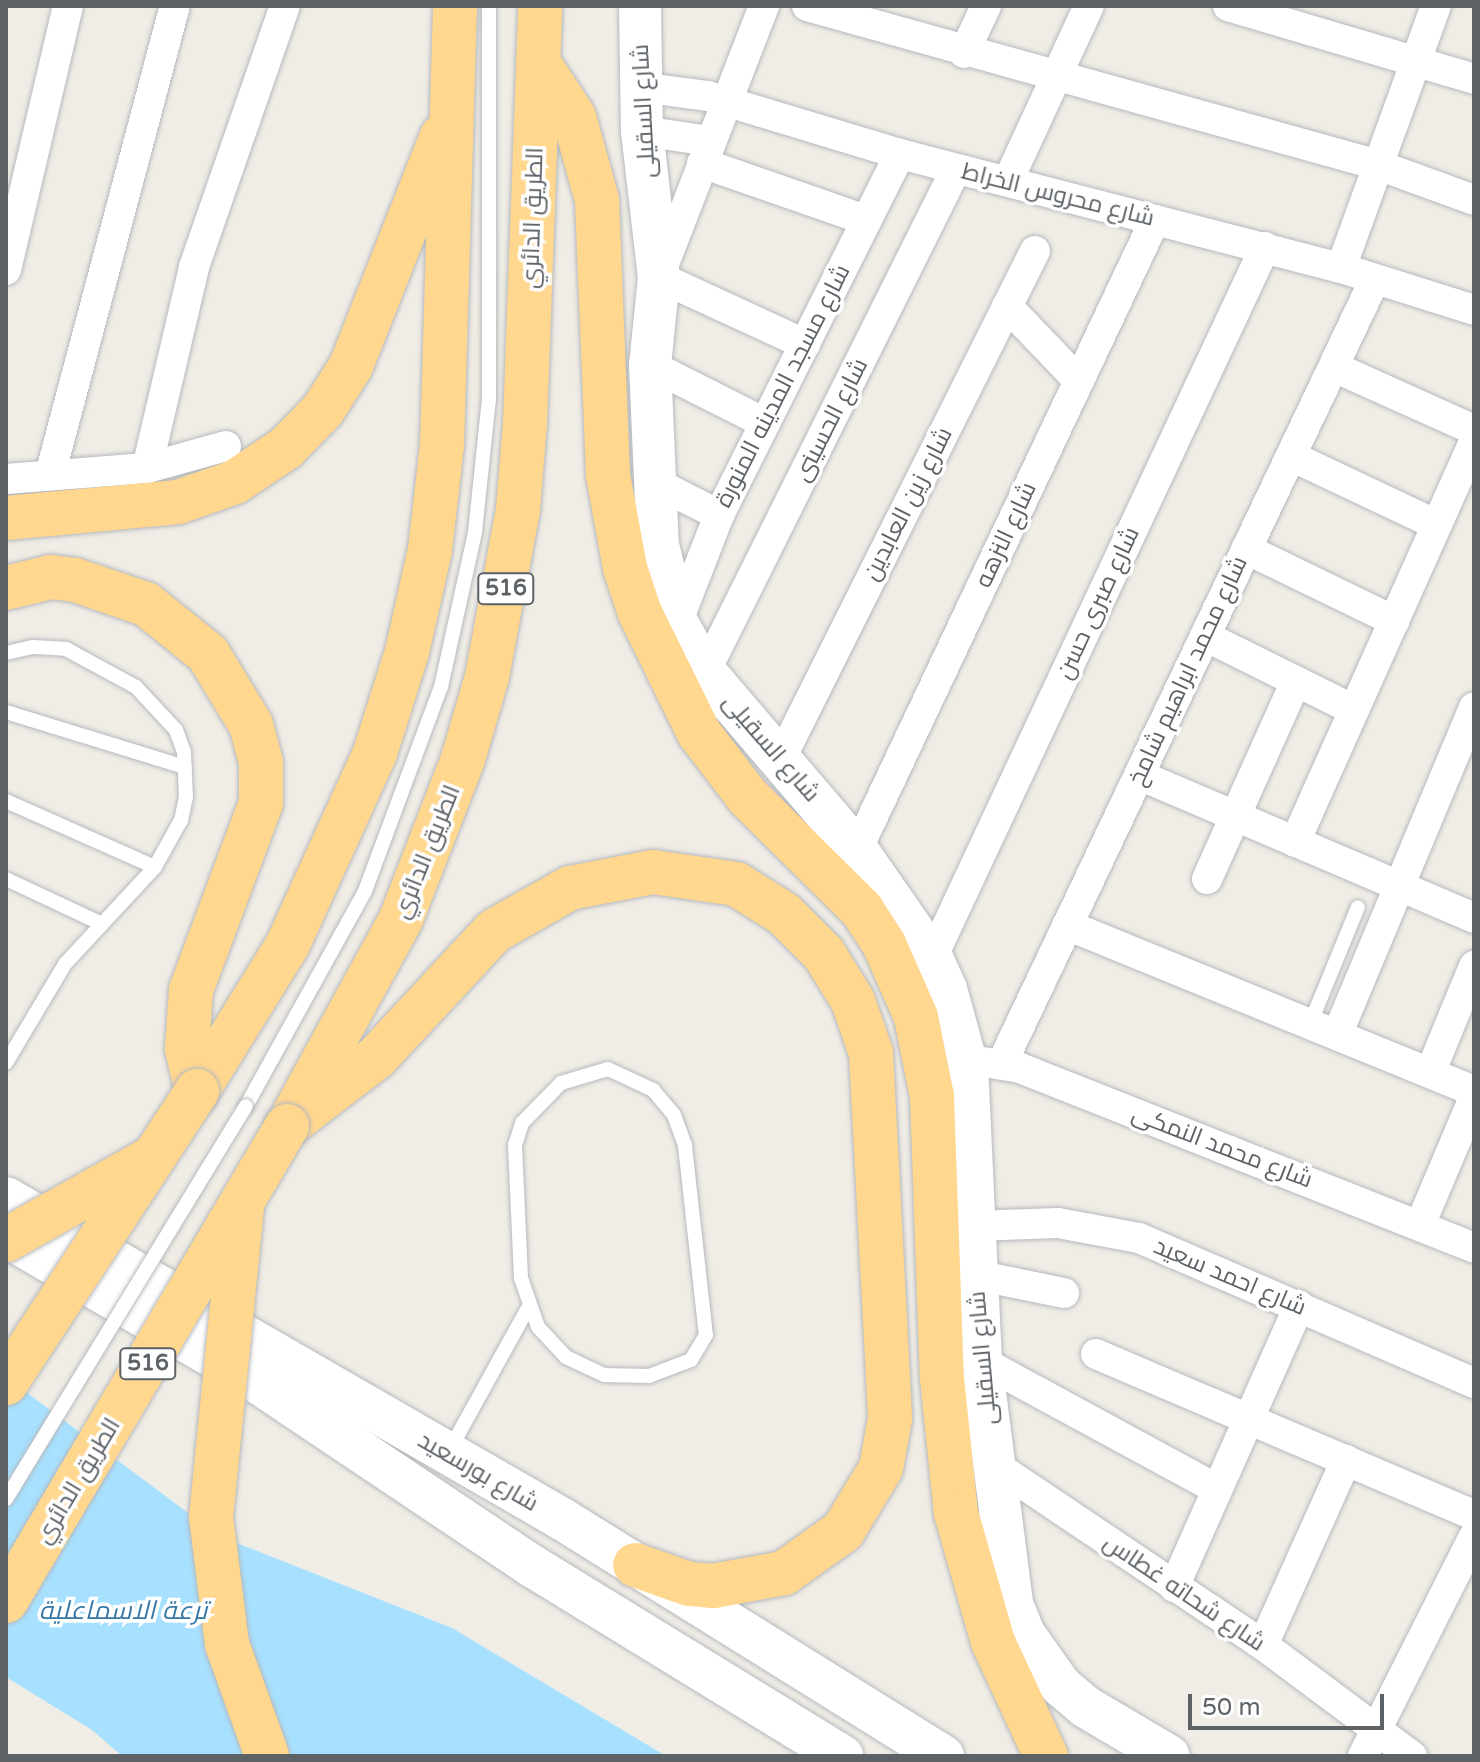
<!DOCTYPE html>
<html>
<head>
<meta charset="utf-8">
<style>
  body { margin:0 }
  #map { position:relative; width:1480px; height:1762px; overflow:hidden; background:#f0ede6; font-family:"Varela Round",Cairo,sans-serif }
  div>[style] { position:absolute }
  .water>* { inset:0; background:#a7e1ff }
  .roads { filter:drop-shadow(0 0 2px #b6b9bd) drop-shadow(0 0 2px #b6b9bd) }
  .lane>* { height:14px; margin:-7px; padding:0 7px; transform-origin:7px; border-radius:7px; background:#fff }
  .street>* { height:30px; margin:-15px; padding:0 15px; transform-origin:15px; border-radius:15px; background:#fff }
  .secondary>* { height:42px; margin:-21px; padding:0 21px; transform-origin:21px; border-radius:21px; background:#fff }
  .highway>* { height:44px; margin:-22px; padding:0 22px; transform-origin:22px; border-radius:22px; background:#ffd78e }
  .bridges { filter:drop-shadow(0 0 2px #b6b9bd) drop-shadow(0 0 2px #b6b9bd) }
  .lane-bridge>* { height:14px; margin:-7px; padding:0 7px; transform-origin:7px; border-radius:7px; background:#fff }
  .highway-bridge>* { height:44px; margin:-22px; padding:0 22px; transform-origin:22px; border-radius:22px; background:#ffd78e }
  span { translate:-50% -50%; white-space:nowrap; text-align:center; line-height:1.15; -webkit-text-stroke:7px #fff; paint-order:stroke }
  .shield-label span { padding:2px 6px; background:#fff; border:2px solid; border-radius:6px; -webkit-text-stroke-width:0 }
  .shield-label { font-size:22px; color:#5d6267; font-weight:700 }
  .street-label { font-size:24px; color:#5d6267 }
  .water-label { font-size:26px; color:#3778a6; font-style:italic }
  .frame { position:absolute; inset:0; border:8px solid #5d6267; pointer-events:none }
  .scale { position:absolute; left:1188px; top:1694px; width:196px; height:36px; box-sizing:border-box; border:4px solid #5d6267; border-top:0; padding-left:10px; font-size:24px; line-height:28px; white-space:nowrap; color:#5d6267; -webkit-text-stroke:6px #fff; paint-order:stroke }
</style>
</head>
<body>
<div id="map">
  <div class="water">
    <i style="clip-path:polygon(6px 1377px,219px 1536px,452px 1628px,666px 1756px,122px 1756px,92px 1730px,6px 1677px)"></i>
  </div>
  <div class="roads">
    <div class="lane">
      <i style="left:6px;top:653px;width:28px;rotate:-13deg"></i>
      <i style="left:33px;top:647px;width:33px;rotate:3deg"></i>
      <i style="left:66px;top:649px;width:80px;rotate:28.5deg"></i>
      <i style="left:136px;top:687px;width:59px;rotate:47.1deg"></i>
      <i style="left:176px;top:730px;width:23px;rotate:70deg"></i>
      <i style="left:184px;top:752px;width:45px;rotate:87.5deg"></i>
      <i style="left:186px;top:797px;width:24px;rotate:102deg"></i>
      <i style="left:181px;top:820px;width:54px;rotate:119deg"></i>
      <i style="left:155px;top:867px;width:132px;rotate:132.9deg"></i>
      <i style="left:65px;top:964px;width:115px;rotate:120.8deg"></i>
      <i style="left:6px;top:712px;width:187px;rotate:17.1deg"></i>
      <i style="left:6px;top:801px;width:163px;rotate:23.9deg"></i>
      <i style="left:6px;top:879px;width:104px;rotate:25.1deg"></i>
      <i style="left:1310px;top:1024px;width:126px;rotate:-67.7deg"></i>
      <i style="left:608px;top:1069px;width:50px;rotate:25deg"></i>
      <i style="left:653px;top:1090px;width:33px;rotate:50deg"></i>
      <i style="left:674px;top:1115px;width:33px;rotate:70deg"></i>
      <i style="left:685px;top:1146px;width:190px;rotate:83.7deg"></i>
      <i style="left:706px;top:1335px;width:29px;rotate:121deg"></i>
      <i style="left:691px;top:1360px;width:45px;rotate:159.1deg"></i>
      <i style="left:649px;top:1376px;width:45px;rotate:-178.7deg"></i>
      <i style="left:604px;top:1375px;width:42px;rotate:-154.7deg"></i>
      <i style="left:566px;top:1357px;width:41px;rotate:-133deg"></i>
      <i style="left:538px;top:1327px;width:52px;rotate:-109.1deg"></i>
      <i style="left:521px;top:1278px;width:133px;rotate:-92.6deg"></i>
      <i style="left:515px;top:1145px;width:23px;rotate:-72deg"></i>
      <i style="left:522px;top:1123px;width:56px;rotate:-45.7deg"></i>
      <i style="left:561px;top:1083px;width:49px;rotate:-16.6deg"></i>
      <i style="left:246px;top:1106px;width:246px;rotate:-61deg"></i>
      <i style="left:365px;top:891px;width:218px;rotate:-69.6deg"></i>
      <i style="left:441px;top:687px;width:159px;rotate:-77.6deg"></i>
      <i style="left:475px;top:532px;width:134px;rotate:-84deg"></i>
      <i style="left:489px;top:399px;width:393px;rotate:-90deg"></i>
      <i style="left:449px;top:1451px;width:163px;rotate:-61.1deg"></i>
    </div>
    <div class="street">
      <i style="left:764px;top:6px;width:291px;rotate:111.2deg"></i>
      <i style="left:659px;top:277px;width:161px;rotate:24.7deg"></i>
      <i style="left:807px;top:6px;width:593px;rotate:15.56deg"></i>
      <i style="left:1378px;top:165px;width:102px;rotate:20deg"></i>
      <i style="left:1228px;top:6px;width:257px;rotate:16.5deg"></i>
      <i style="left:964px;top:53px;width:52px;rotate:-64.9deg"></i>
      <i style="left:640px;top:87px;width:69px;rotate:7.5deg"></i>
      <i style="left:708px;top:96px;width:201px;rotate:16.8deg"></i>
      <i style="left:900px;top:154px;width:455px;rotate:14.5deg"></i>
      <i style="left:1341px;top:268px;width:139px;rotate:17.5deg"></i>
      <i style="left:642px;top:131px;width:69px;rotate:8.4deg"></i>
      <i style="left:702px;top:163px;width:174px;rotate:19.2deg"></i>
      <i style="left:1008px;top:181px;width:193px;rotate:-65.2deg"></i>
      <i style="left:1341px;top:268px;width:279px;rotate:-70.1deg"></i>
      <i style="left:6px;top:270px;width:271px;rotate:-76.8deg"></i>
      <i style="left:1007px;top:306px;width:104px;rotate:46.2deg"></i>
      <i style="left:650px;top:365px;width:129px;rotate:26.8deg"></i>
      <i style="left:1334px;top:367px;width:154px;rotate:24.2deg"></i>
      <i style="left:1291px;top:456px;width:161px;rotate:25.3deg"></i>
      <i style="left:147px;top:468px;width:206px;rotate:-76.8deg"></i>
      <i style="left:194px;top:267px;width:276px;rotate:-70.8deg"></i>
      <i style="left:50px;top:475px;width:485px;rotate:-75.1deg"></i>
      <i style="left:6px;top:479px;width:141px;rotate:-4.5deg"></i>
      <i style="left:147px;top:468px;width:82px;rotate:-15.6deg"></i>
      <i style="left:656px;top:483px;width:71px;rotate:26.9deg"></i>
      <i style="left:1246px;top:549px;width:165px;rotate:25.9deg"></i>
      <i style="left:677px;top:623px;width:116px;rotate:-68.7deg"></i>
      <i style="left:719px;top:515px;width:404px;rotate:-63.4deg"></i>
      <i style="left:1205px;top:636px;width:166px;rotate:26.4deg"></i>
      <i style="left:705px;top:672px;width:562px;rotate:-63.48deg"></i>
      <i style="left:781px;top:758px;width:567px;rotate:-63.39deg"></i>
      <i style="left:1139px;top:775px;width:364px;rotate:23.1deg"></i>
      <i style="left:1295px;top:842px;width:438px;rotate:-65.9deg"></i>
      <i style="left:857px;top:850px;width:697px;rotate:-64.69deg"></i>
      <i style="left:1207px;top:879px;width:217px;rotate:-65.8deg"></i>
      <i style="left:1067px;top:925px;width:440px;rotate:22.2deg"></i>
      <i style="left:932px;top:958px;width:785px;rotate:-64.9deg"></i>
      <i style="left:1337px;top:1035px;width:355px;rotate:-67.3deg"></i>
      <i style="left:983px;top:1062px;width:37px;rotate:9deg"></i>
      <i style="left:1020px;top:1068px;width:488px;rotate:21.6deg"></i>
      <i style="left:1002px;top:1063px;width:868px;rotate:-64.56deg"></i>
      <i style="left:1430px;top:1073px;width:116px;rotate:-67.6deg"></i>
      <i style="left:1420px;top:1225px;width:138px;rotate:-67deg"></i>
      <i style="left:974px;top:1226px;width:84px;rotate:-2deg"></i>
      <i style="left:1058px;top:1223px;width:82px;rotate:10.5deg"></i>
      <i style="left:1139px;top:1238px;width:365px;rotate:23.4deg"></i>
      <i style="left:976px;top:1275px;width:90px;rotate:11.6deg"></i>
      <i style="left:1096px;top:1354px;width:411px;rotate:23.1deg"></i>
      <i style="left:981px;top:1361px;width:268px;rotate:28.5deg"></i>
      <i style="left:992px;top:1463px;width:326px;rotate:33.9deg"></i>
      <i style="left:1263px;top:1645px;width:186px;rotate:36.7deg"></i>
      <i style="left:1174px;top:1587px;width:308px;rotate:-66deg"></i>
      <i style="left:1263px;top:1645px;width:203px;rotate:-65.8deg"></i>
      <i style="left:1363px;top:1756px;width:246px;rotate:-63.2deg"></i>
    </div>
    <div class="secondary">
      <i style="left:640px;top:6px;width:125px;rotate:89.1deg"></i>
      <i style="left:642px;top:131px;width:147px;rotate:83.4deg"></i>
      <i style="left:659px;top:277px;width:88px;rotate:95.8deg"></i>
      <i style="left:650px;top:365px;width:180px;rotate:87.5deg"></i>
      <i style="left:658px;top:545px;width:80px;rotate:76.3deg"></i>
      <i style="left:677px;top:623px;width:56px;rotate:60.3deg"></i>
      <i style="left:705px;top:672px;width:234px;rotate:49.5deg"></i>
      <i style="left:857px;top:850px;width:131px;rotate:55.2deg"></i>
      <i style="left:932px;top:958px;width:34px;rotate:66deg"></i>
      <i style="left:946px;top:989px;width:79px;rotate:74.6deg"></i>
      <i style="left:967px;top:1065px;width:296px;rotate:87.3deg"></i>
      <i style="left:981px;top:1361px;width:245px;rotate:82.7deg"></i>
      <i style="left:1012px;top:1604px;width:32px;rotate:68deg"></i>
      <i style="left:1024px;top:1634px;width:64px;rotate:54.6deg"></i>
      <i style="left:1061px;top:1686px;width:33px;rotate:40deg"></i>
      <i style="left:1086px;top:1707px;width:96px;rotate:30.6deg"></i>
      <i style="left:6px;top:1198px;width:642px;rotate:30deg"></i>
      <i style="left:562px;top:1519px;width:449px;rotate:31.9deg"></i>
      <i style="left:6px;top:1236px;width:290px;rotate:30.2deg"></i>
      <i style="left:257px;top:1382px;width:331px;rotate:33.8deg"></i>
      <i style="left:532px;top:1566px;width:364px;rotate:31.5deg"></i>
    </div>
    <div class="highway">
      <i style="left:538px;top:62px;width:66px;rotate:56.8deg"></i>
      <i style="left:574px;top:117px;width:86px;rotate:74.5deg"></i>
      <i style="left:597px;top:200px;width:275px;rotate:87.7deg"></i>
      <i style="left:608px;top:475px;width:95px;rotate:79.6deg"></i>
      <i style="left:625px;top:568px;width:47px;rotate:71.6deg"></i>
      <i style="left:640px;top:613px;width:134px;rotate:63.8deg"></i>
      <i style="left:699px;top:733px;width:81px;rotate:52.6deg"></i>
      <i style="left:748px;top:797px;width:161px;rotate:44.7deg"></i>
      <i style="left:862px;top:910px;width:40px;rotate:57.1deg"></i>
      <i style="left:884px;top:944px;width:80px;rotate:66.3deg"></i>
      <i style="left:916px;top:1017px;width:81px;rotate:78.6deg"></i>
      <i style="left:932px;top:1096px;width:282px;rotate:88deg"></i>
      <i style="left:942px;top:1378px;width:136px;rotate:84.1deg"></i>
      <i style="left:956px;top:1513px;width:134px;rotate:74deg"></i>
      <i style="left:993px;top:1642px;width:126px;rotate:65.1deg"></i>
      <i style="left:6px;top:518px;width:173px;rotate:-5.3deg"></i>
      <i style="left:178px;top:502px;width:60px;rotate:-19.3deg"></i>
      <i style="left:235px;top:482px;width:61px;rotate:-33.7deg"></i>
      <i style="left:286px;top:448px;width:53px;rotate:-45.8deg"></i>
      <i style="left:323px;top:410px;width:52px;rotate:-57.5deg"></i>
      <i style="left:351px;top:366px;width:247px;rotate:-68.4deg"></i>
      <i style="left:6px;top:588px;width:46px;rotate:-13.7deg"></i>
      <i style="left:51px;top:577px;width:24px;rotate:7deg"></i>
      <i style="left:75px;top:580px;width:75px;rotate:18.7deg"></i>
      <i style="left:146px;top:604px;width:80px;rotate:38.9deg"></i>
      <i style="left:208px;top:654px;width:83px;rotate:58.8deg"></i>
      <i style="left:251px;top:725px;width:39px;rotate:75deg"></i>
      <i style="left:261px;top:763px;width:40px;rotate:90deg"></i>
      <i style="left:261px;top:803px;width:200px;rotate:110.5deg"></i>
      <i style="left:191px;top:990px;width:59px;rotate:93.9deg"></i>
      <i style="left:187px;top:1049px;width:43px;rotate:76.6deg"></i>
      <i style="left:197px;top:1091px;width:173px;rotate:-58.2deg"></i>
      <i style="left:288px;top:944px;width:210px;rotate:-65.5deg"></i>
      <i style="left:375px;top:753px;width:106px;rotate:-72.4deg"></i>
      <i style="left:407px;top:652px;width:105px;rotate:-77.3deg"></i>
      <i style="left:430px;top:550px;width:106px;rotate:-83.5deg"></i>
      <i style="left:442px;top:445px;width:439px;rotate:-88.3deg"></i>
      <i style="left:294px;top:1114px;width:222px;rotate:-61.2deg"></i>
      <i style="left:401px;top:919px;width:172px;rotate:-68.8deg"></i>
      <i style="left:463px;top:759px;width:85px;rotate:-73.7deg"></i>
      <i style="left:487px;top:677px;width:171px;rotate:-79.5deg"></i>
      <i style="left:518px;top:509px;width:86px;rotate:-85.3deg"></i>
      <i style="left:525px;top:423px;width:417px;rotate:-87.9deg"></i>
      <i style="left:287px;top:1126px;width:113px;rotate:-37.5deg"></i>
      <i style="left:377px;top:1057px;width:172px;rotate:-47.1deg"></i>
      <i style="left:494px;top:931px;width:87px;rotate:-29.5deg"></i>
      <i style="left:570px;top:888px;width:85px;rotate:-10.9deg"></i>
      <i style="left:653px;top:872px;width:84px;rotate:8.2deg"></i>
      <i style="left:736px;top:884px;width:57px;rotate:32deg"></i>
      <i style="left:784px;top:914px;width:57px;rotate:45deg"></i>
      <i style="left:824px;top:954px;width:55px;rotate:58.3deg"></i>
      <i style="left:853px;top:1001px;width:55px;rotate:70.9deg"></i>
      <i style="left:871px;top:1053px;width:366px;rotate:87deg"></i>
      <i style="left:890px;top:1419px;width:50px;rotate:100.4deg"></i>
      <i style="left:881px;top:1468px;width:74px;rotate:121.1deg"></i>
      <i style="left:843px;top:1531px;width:72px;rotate:144.6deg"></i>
      <i style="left:784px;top:1573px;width:72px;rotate:169.6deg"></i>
      <i style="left:713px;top:1586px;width:24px;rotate:-175deg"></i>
      <i style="left:689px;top:1584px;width:57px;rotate:-160.6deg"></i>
    </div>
  </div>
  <div class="bridges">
    <div class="lane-bridge">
      <i style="left:6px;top:1499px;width:460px;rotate:-58.6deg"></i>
    </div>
    <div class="highway-bridge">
      <i style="left:242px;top:1207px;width:312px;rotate:95.7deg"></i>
      <i style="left:211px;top:1517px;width:128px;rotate:82.8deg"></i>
      <i style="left:227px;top:1644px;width:119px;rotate:70.3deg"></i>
      <i style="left:6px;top:1240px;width:167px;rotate:-29.3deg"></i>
      <i style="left:6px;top:1383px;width:349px;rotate:-56.8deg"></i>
      <i style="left:6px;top:1601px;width:552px;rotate:-59.39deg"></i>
    </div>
  </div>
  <div class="shield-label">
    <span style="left:506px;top:589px">516</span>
    <span style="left:148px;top:1364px">516</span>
  </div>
  <div class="street-label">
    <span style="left:644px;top:111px;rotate:-93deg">شارع السقيلى</span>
    <span style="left:1058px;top:195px;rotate:14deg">شارع محروس الخراط</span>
    <span style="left:533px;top:218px;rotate:-88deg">الطريق الدائري</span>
    <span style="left:783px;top:386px;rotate:-63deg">شارع مسجد المدينه المنورة</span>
    <span style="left:831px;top:420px;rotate:-63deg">شارع الحسينى</span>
    <span style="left:908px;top:504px;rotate:-63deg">شارع زين العابدين</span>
    <span style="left:1006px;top:535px;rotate:-65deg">شارع النزهه</span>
    <span style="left:1098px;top:603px;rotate:-65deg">شارع صبرى حسن</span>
    <span style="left:1188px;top:671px;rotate:-65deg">شارع محمد ابراهيم شامخ</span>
    <span style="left:771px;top:748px;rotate:49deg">شارع السقيلى</span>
    <span style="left:427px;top:852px;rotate:-68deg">الطريق الدائري</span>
    <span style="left:1222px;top:1147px;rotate:21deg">شارع محمد النمكى</span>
    <span style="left:1230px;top:1277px;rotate:23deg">شارع احمد سعيد</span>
    <span style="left:983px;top:1358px;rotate:-95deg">شارع السقيلى</span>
    <span style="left:478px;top:1472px;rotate:30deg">شارع بورسعيد</span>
    <span style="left:78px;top:1481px;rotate:-59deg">الطريق الدائري</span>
    <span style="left:1184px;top:1593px;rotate:34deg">شارع شحاته غطاس</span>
  </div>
  <div class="water-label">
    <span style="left:123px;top:1611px">ترعة الاسماعلية</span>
  </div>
  <div class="frame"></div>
  <div class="scale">50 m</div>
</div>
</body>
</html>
